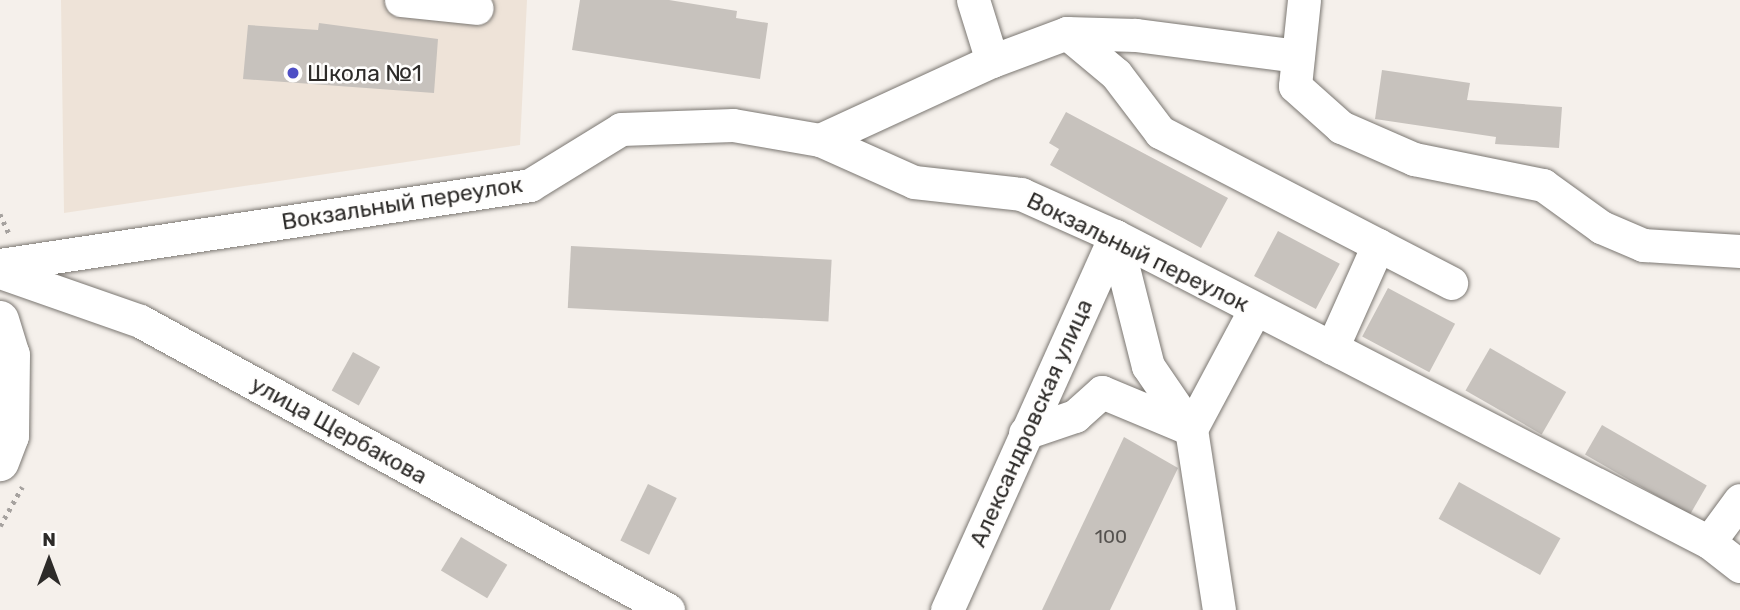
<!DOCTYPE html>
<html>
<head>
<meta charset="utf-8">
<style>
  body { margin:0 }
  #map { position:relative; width:1740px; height:610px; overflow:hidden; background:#f5f0eb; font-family:Rubik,sans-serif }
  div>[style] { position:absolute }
  .built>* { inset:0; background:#eee3d8 }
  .building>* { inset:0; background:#c7c2bd; transform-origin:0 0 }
  .path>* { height:4.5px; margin-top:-2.25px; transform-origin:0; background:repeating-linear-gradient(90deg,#a6a29f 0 3.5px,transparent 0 8.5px) }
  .roads { filter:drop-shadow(0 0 2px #7b7772) drop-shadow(0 0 2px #7b7772) }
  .minor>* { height:33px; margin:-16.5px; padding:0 16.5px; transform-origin:16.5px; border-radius:16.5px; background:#fff }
  .major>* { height:38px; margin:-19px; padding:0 19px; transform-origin:19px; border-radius:19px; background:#fff }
  .dots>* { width:19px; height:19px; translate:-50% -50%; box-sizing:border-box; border:4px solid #fffefd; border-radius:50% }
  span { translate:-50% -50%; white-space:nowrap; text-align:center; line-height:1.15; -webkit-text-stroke:5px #fffefd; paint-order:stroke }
  .number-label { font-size:19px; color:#54514e }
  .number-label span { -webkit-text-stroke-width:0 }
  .poi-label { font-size:23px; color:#2d2b29 }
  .left { translate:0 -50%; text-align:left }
  .street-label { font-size:23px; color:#2d2b29 }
  .north { position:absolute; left:14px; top:526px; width:70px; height:70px; -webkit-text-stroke:5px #fffefd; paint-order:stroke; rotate:0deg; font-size:19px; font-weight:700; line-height:28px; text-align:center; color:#2d2b29 }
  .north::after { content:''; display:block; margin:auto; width:24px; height:32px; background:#2d2b29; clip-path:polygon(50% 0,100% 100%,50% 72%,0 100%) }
</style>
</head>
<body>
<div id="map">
  <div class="built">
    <i style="clip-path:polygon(61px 0,527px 0,520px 145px,64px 213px)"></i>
  </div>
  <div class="building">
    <i style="clip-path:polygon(580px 0,669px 0,737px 11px,736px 18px,768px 23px,760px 79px,572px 50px)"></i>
    <i style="clip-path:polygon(319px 23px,438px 39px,434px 93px,243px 79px,248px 25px,318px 30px)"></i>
    <i style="clip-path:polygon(1382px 70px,1470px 83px,1467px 100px,1562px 107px,1559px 148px,1495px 144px,1496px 137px,1375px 119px)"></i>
    <i style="clip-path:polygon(1066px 112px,1228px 198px,1201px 248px,1050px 165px,1059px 149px,1049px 143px)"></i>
    <i style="left:1278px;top:231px;width:70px;height:51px;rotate:28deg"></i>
    <i style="left:571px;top:246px;width:261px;height:62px;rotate:3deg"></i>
    <i style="left:1388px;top:288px;width:76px;height:55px;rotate:28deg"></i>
    <i style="left:1490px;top:348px;width:88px;height:49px;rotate:30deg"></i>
    <i style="left:353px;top:352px;width:31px;height:44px;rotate:29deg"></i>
    <i style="left:1602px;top:425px;width:121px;height:34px;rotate:30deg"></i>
    <i style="clip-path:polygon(1124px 437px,1178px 468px,1110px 610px,1042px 610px)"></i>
    <i style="left:1459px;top:482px;width:116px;height:42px;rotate:29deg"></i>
    <i style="left:648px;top:484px;width:32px;height:63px;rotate:26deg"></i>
    <i style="left:461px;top:537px;width:54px;height:39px;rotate:31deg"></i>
  </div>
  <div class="path">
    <i style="left:0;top:214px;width:23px;rotate:65deg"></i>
    <i style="left:0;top:526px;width:45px;rotate:-60.6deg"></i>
  </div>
  <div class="roads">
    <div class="minor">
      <i style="left:401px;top:0;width:76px;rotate:6deg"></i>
      <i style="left:973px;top:0;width:64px;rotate:72.7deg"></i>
      <i style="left:1304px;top:0;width:86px;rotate:96deg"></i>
      <i style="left:1295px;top:86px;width:62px;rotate:41.7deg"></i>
      <i style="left:1341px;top:127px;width:80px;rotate:23.7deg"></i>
      <i style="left:1414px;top:159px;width:132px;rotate:11.4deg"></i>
      <i style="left:1543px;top:185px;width:72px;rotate:35.9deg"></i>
      <i style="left:1601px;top:227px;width:46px;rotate:23.2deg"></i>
      <i style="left:1643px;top:245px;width:97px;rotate:3.5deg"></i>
      <i style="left:1067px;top:33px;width:64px;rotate:39.9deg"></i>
      <i style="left:1116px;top:74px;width:73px;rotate:52.8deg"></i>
      <i style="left:1160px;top:132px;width:328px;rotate:27.4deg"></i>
      <i style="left:820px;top:140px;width:189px;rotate:-24.7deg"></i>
      <i style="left:992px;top:61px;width:80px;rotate:-20.5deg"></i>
      <i style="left:1067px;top:33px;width:69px;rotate:1.7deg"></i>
      <i style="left:1136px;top:35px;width:163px;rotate:7.4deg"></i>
      <i style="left:1115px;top:236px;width:134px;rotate:75.8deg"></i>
      <i style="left:1148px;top:366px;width:76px;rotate:55.7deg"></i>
      <i style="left:1191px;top:429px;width:183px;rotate:81.2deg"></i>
      <i style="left:0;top:265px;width:536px;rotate:-8.58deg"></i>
      <i style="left:530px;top:185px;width:107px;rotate:-31.6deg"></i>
      <i style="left:621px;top:129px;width:112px;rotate:-2deg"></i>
      <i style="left:733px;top:125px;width:88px;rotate:9.8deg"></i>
      <i style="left:820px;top:140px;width:103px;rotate:24.1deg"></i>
      <i style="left:914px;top:182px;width:108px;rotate:6.4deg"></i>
      <i style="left:1021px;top:194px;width:103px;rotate:24.1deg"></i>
      <i style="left:1115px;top:236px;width:668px;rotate:27.26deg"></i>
      <i style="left:1709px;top:542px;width:39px;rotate:38deg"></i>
      <i style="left:0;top:272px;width:148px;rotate:19.3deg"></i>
      <i style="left:140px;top:321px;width:602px;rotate:28.69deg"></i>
      <i style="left:1332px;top:348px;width:113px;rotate:-65.9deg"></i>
      <i style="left:1025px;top:433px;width:53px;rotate:-18.8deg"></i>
      <i style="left:1075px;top:416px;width:36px;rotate:-42deg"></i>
      <i style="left:1102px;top:392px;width:96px;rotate:22.6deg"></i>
      <i style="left:1191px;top:429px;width:136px;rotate:-61.9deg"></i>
      <i style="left:1709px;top:542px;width:52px;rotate:-53.6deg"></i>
      <i style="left:947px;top:610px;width:410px;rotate:-65.8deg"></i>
    </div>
    <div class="major">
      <i style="left:0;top:320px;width:37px;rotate:73deg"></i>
      <i style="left:11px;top:355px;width:81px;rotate:90.7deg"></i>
      <i style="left:10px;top:436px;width:28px;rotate:111deg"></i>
    </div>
  </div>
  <div class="dots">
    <i style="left:293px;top:73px;background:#4e4ec5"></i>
  </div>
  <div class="number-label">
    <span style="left:1111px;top:537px">100</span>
  </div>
  <div class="poi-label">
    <span class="left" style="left:307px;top:73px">Школа №1</span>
  </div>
  <div class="street-label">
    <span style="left:402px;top:203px;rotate:-9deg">Вокзальный переулок</span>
    <span style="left:1138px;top:252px;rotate:26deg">Вокзальный переулок</span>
    <span style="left:1031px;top:423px;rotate:-66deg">Александровская улица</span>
    <span style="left:339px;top:430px;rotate:29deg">улица Щербакова</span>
  </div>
  <div class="north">N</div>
</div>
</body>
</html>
